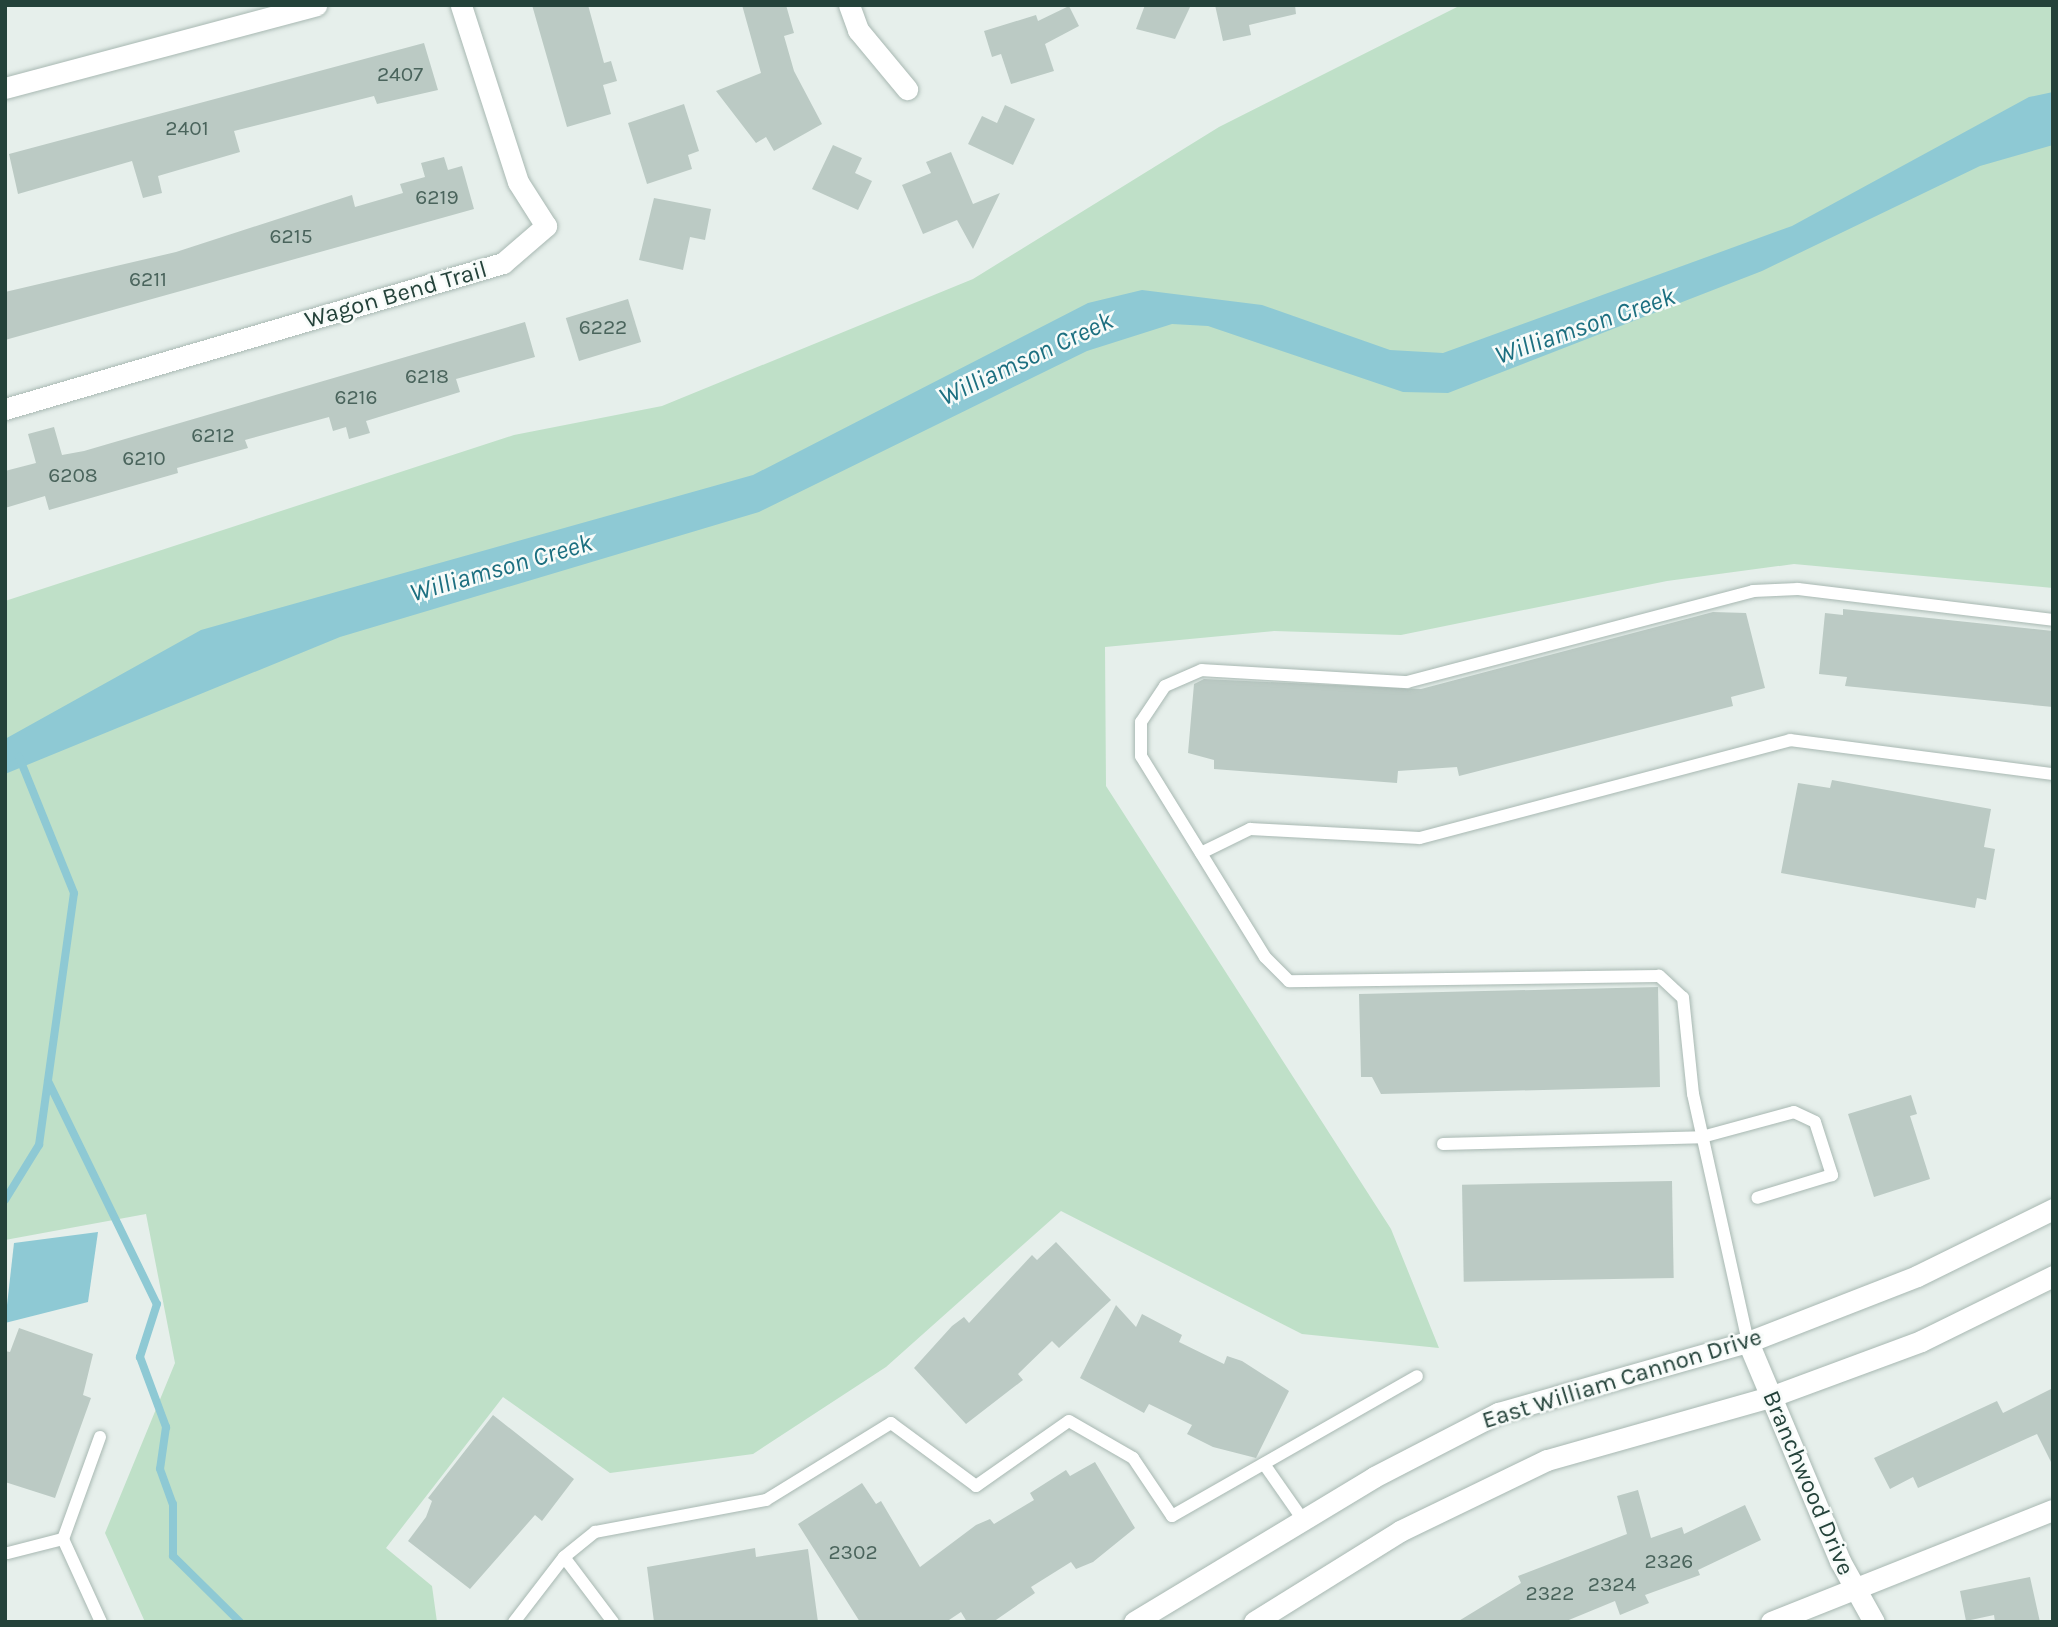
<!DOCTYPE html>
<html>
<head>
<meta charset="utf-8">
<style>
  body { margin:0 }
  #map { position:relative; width:2058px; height:1627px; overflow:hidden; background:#e6efeb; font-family:Karla,sans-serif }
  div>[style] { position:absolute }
  .green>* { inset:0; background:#bfe0c8 }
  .water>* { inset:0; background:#8ec9d4 }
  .stream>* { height:8px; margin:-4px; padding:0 4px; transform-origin:4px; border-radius:4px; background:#8ec9d4 }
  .building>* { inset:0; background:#bbcac4; transform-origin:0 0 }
  .roads { filter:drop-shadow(0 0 2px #a8b8b2) drop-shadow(0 0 2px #a8b8b2) }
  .service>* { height:12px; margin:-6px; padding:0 6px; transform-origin:6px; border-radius:6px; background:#fff }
  .minor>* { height:21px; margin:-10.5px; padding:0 10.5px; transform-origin:10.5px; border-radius:10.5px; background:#fff }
  .tertiary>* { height:21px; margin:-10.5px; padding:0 10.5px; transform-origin:10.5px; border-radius:10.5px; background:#fff }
  .secondary>* { height:21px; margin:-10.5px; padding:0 10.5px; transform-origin:10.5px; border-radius:10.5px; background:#fff }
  span { translate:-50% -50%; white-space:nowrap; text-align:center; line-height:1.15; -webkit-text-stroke:5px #f7fbf9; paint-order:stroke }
  .number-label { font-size:21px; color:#4a645c }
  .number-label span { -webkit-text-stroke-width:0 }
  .street-label { font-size:24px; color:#24423a }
  .water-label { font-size:26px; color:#1c6f80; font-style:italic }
  .frame { position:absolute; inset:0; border:7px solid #24423a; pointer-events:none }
</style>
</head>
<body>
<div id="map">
  <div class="green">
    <i style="clip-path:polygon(1461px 5px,2053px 5px,2053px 588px,1794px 564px,1667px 581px,1401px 635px,1274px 631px,1105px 647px,1106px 786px,1391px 1229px,1439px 1348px,1302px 1334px,1061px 1211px,886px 1367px,753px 1454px,610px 1473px,503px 1397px,386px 1548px,432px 1586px,437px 1622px,145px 1622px,105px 1533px,175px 1363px,146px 1214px,5px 1240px,5px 601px,514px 435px,662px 406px,973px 279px,1219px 127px)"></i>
  </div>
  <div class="water">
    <i style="clip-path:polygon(2053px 92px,2053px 145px,1980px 166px,1762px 271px,1448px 393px,1403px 392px,1208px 326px,1172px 324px,1087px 351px,759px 512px,340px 637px,5px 774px,5px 739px,201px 630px,753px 475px,1088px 303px,1142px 290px,1262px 305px,1390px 350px,1443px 353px,1792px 226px,2029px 97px)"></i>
    <i style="clip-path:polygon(98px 1232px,88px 1302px,5px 1323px,14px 1243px)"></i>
  </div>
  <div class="stream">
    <i style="left:48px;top:1081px;width:248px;rotate:64deg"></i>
    <i style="left:157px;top:1304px;width:56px;rotate:107.8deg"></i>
    <i style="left:140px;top:1357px;width:75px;rotate:69.6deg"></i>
    <i style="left:166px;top:1427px;width:42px;rotate:98.1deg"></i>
    <i style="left:160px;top:1469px;width:37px;rotate:70deg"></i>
    <i style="left:173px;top:1504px;width:52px;rotate:90deg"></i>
    <i style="left:173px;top:1556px;width:94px;rotate:44.6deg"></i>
    <i style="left:5px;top:1200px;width:65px;rotate:-58.3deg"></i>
    <i style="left:39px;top:1145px;width:254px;rotate:-82.1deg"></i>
    <i style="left:74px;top:893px;width:147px;rotate:-112deg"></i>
  </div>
  <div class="building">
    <i style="clip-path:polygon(532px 5px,588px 5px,604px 63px,611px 61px,617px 81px,603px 85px,611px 114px,567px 127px)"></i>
    <i style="clip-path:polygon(742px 5px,786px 5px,794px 33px,784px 36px,794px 71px,822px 124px,774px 151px,766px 137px,756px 143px,716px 91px,761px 73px)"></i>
    <i style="clip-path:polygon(1145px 5px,1191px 5px,1175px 39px,1136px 29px)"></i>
    <i style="clip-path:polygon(1215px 5px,1295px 5px,1296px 14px,1249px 25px,1251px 35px,1223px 41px)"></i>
    <i style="clip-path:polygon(1069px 6px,1079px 26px,1045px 44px,1054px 71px,1011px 84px,1001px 54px,992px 57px,984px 31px,1036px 15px,1038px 21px)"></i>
    <i style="clip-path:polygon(424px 43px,438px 90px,377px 104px,374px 96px,234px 131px,240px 152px,158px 176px,162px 193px,143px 198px,132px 161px,18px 194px,9px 154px)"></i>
    <i style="clip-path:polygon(684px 104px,699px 151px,688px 155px,692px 169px,647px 184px,628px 123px)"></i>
    <i style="clip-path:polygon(1005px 105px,1035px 119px,1013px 165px,968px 144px,982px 116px,997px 123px)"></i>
    <i style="clip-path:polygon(833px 145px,862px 158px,855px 173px,872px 181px,858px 210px,812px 189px)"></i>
    <i style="clip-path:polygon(951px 152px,973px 204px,1000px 193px,973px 249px,957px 220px,923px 234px,902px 185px,931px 173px,926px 162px)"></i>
    <i style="clip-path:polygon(444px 157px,448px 170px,462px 166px,474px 209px,5px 340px,5px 292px,176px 252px,352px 195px,355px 207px,403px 193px,400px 184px,425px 177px,421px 163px)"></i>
    <i style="clip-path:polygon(654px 198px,711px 209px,705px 240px,690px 237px,683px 270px,639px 260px)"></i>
    <i style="left:628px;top:299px;width:45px;height:65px;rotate:73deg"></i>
    <i style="clip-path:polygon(525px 322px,535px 357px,456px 379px,460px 392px,366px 421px,370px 433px,349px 439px,346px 427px,333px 431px,329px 417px,245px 440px,248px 448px,177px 468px,178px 473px,49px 510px,45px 496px,5px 508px,5px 471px,36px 463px,28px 434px,54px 427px,62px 455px,84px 451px)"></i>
    <i style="clip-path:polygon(1843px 609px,2053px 631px,2053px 707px,1845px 686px,1847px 677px,1819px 674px,1825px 613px,1843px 615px)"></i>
    <i style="clip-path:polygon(1713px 612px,1746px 613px,1765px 688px,1731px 697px,1733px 706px,1459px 776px,1457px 767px,1398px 771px,1397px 783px,1214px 769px,1214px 760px,1188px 753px,1194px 684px,1204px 679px,1421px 689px)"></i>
    <i style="clip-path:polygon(1832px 780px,1991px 809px,1984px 847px,1995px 849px,1986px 900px,1977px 898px,1975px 908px,1781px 873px,1798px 783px,1830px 788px)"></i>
    <i style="clip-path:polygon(1658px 987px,1660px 1087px,1381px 1094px,1372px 1077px,1361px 1077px,1359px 994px)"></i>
    <i style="clip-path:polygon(1911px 1095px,1917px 1114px,1910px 1116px,1930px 1179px,1874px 1197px,1848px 1114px)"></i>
    <i style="left:1672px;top:1181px;width:97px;height:210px;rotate:89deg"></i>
    <i style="clip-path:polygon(1056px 1242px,1111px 1300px,1059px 1348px,1052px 1341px,1018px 1374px,1023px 1380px,966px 1424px,914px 1368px,952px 1326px,964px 1317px,969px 1323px,1032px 1255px,1037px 1260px)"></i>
    <i style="clip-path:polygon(1116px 1305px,1136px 1327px,1142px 1314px,1182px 1335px,1179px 1342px,1224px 1364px,1227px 1356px,1242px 1361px,1289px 1391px,1256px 1458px,1213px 1447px,1187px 1434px,1192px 1425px,1149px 1404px,1144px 1413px,1080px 1378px)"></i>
    <i style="clip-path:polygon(19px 1328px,93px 1354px,83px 1395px,91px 1398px,55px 1498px,5px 1482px,5px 1351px,10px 1352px)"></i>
    <i style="clip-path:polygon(2053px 1388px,2053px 1466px,2037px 1434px,1918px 1488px,1913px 1477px,1890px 1489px,1874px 1458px,1997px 1401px,2003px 1413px)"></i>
    <i style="clip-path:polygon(493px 1415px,574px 1479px,542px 1521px,535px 1515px,470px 1589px,408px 1541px,426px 1517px,432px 1501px,428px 1498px)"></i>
    <i style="clip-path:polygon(1095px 1462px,1135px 1528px,1093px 1562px,1076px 1569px,1071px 1562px,1031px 1587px,1035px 1593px,993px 1622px,967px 1622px,961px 1612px,946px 1622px,860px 1622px,798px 1524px,862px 1483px,876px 1504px,881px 1501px,920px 1567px,976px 1525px,990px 1519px,994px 1524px,1034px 1500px,1030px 1493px,1066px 1470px,1070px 1476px)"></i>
    <i style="clip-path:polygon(1638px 1490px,1651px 1538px,1682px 1527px,1684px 1534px,1745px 1505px,1761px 1540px,1698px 1570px,1700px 1575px,1645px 1595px,1649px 1603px,1620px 1615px,1615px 1601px,1564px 1622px,1457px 1622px,1521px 1583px,1518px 1576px,1627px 1534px,1617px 1496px)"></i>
    <i style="clip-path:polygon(755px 1548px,756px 1557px,808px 1549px,818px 1622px,654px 1622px,647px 1567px)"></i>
    <i style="clip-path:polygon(2030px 1577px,2040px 1622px,1995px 1622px,1994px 1615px,1966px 1621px,1960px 1591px)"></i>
  </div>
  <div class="roads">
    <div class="service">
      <i style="left:1201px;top:853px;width:55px;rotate:-26.1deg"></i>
      <i style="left:1250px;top:829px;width:170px;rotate:3deg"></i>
      <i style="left:1420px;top:838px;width:383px;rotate:-14.8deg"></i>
      <i style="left:1790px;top:740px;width:265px;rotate:7.4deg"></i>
      <i style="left:1443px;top:1144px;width:259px;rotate:-1.5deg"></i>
      <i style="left:1702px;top:1137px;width:95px;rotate:-15.2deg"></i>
      <i style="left:1794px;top:1112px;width:23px;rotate:25deg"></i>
      <i style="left:1815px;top:1122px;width:56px;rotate:72.2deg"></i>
      <i style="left:1832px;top:1175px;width:78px;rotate:163deg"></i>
      <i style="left:1748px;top:1342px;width:254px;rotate:-102.5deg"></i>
      <i style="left:1693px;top:1094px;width:97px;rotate:-95.9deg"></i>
      <i style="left:1683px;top:998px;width:33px;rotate:-137deg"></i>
      <i style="left:1659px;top:976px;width:370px;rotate:179.2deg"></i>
      <i style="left:1289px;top:981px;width:34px;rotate:-135deg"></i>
      <i style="left:1265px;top:957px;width:236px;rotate:-121.7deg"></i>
      <i style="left:1141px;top:756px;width:34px;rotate:-90deg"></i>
      <i style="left:1141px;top:722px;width:43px;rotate:-56.3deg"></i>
      <i style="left:1165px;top:686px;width:40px;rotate:-23.4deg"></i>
      <i style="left:1202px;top:670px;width:205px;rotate:3.4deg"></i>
      <i style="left:1407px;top:682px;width:358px;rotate:-14.7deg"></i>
      <i style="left:1753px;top:591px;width:45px;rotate:-2.5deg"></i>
      <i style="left:1798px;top:589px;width:257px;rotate:6.9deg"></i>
      <i style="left:100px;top:1437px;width:109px;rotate:109.9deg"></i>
      <i style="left:63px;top:1539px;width:91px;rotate:65.4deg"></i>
      <i style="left:1264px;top:1464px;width:68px;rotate:55.1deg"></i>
      <i style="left:8px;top:1553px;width:57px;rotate:-14.3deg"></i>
      <i style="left:514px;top:1622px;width:82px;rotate:-52.4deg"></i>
      <i style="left:613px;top:1622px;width:81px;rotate:-127deg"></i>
      <i style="left:564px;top:1557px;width:40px;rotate:-39deg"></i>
      <i style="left:595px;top:1532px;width:174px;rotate:-10.6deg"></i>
      <i style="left:766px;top:1500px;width:147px;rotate:-31.6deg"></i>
      <i style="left:891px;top:1423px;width:106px;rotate:36.5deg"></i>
      <i style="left:976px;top:1486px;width:113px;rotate:-35deg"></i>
      <i style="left:1069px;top:1421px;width:74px;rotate:30deg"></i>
      <i style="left:1133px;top:1458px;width:70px;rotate:56.1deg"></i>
      <i style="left:1172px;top:1516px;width:282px;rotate:-29.7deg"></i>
    </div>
    <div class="minor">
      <i style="left:849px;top:5px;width:27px;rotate:70deg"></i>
      <i style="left:858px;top:30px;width:77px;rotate:50.3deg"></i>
      <i style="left:5px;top:409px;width:519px;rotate:-16.34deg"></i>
      <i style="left:503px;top:263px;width:57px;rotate:-40.7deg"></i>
      <i style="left:546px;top:226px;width:52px;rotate:-122.5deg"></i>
      <i style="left:518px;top:182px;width:186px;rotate:-107.9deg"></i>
      <i style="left:1748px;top:1342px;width:238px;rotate:67.2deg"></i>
      <i style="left:1840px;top:1561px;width:70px;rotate:60.9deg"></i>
      <i style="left:1771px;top:1622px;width:303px;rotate:-21.7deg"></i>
    </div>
    <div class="tertiary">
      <i style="left:5px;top:88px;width:322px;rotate:-14.9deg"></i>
    </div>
    <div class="secondary">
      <i style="left:1134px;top:1622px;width:280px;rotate:-31.1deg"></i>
      <i style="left:1374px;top:1477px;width:140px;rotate:-27.3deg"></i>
      <i style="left:1498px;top:1413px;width:260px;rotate:-15.9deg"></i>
      <i style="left:1748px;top:1342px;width:181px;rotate:-21.3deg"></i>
      <i style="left:1917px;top:1276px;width:152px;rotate:-26.2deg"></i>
      <i style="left:1254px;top:1622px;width:172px;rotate:-31.9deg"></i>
      <i style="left:1400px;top:1531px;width:163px;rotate:-25.8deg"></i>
      <i style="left:1547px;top:1460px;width:232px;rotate:-15.8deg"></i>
      <i style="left:1770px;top:1397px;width:161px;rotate:-20.3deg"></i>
      <i style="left:1921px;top:1341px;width:147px;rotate:-26.2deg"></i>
    </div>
  </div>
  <div class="number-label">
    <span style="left:400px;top:74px">2407</span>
    <span style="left:187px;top:128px">2401</span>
    <span style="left:437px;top:197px">6219</span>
    <span style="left:291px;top:236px">6215</span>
    <span style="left:148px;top:279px">6211</span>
    <span style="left:603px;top:327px">6222</span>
    <span style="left:427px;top:376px">6218</span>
    <span style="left:356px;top:397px">6216</span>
    <span style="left:213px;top:435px">6212</span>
    <span style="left:144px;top:458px">6210</span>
    <span style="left:73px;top:475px">6208</span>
    <span style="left:853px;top:1552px">2302</span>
    <span style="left:1669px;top:1561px">2326</span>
    <span style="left:1612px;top:1584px">2324</span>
    <span style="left:1550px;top:1593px">2322</span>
  </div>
  <div class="street-label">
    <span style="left:396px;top:295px;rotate:-16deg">Wagon Bend Trail</span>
    <span style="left:1622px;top:1379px;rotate:-17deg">East William Cannon Drive</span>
    <span style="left:1808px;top:1483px;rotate:67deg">Branchwood Drive</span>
  </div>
  <div class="water-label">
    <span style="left:1585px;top:326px;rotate:-19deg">Williamson Creek</span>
    <span style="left:1026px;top:359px;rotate:-25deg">Williamson Creek</span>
    <span style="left:501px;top:568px;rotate:-16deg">Williamson Creek</span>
  </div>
  <div class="frame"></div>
</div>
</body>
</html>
